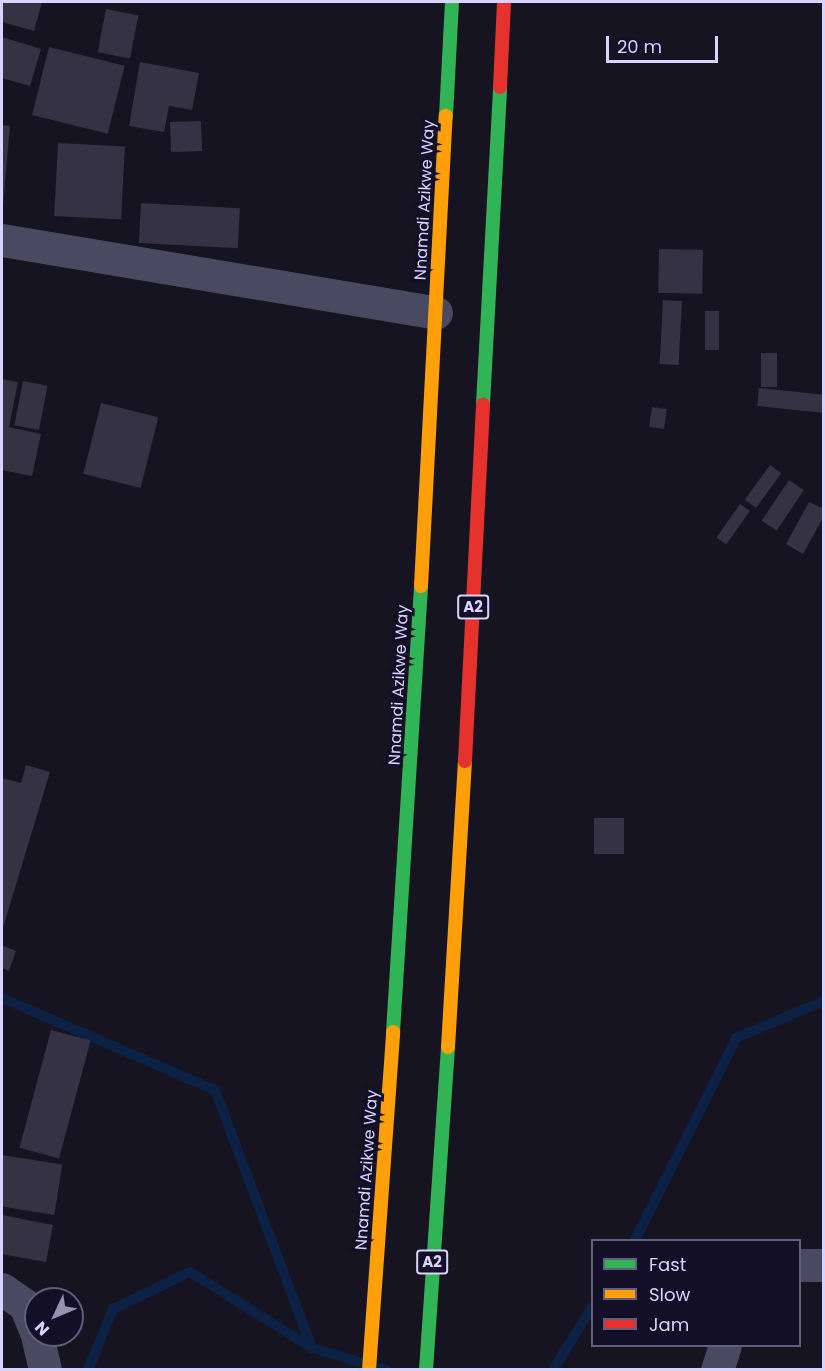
<!DOCTYPE html>
<html>
<head>
<meta charset="utf-8">
<style>
  body { margin:0 }
  #map { position:relative; width:825px; height:1371px; overflow:hidden; background:#161421; font-family:Poppins,sans-serif }
  div>[style] { position:absolute }
  .stream>* { height:10px; margin:-5px; padding:0 5px; transform-origin:5px; border-radius:5px; background:#0d2144 }
  .building>* { inset:0; background:#343243; transform-origin:0 0 }
  .street>* { height:33px; margin:-16.5px; padding:0 16.5px; transform-origin:16.5px; border-radius:16.5px; background:#4a4962 }
  .fast>* { height:14px; margin:-7px; padding:0 7px; transform-origin:7px; border-radius:7px; background:#30b455 }
  .slow>* { height:14px; margin:-7px; padding:0 7px; transform-origin:7px; border-radius:7px; background:#ff9f0a }
  .jam>* { height:14px; margin:-7px; padding:0 7px; transform-origin:7px; border-radius:7px; background:#e5322d }
  span { translate:-50% -50%; white-space:nowrap; text-align:center; line-height:1.15; -webkit-text-stroke:6px #130f26; paint-order:stroke }
  .shield-label span { padding:2px 4px; background:#130f26; border:2px solid; border-radius:4px; -webkit-text-stroke-width:0 }
  .shield-label { font-size:15px; color:#d9d4ff; font-weight:700 }
  .street-label { font-size:16px; color:#d9d4ff }
  .frame { position:absolute; inset:0; border:3px solid #d9d4ff; pointer-events:none }
  .legend { position:absolute; left:591px; top:1239px; width:210px; height:108px; box-sizing:border-box; background:#130f26; border:2px solid #625e7d; margin:0; padding:8px 10px; list-style:none; font-size:18px; color:#d9d4ff }
  .legend li { display:flex; align-items:center; gap:12px; height:30px }
  .legend b { width:30px; border:2px solid #625e7d }
  .north { position:absolute; left:24px; top:1287px; width:60px; height:60px; box-sizing:border-box; background:#130f26; border:2px solid #625e7d; border-radius:50%; rotate:226deg; font-size:16px; font-weight:700; line-height:24px; text-align:center; color:#d9d4ff }
  .north::after { content:''; display:block; margin:auto; width:21px; height:27px; background:#9591b1; clip-path:polygon(50% 0,100% 100%,50% 72%,0 100%) }
  .scale { position:absolute; left:606px; top:36px; width:112px; height:27px; box-sizing:border-box; border:3px solid #d9d4ff; border-top:0; padding-left:8px; font-size:18px; line-height:21px; white-space:nowrap; color:#d9d4ff; -webkit-text-stroke:4px #130f26; paint-order:stroke }
</style>
</head>
<body>
<div id="map">
  <div class="stream">
    <i style="left:2px;top:998px;width:232px;rotate:23.4deg"></i>
    <i style="left:215px;top:1090px;width:276px;rotate:69.4deg"></i>
    <i style="left:635px;top:1240px;width:226px;rotate:-63.4deg"></i>
    <i style="left:736px;top:1038px;width:95px;rotate:-22.8deg"></i>
    <i style="left:88px;top:1370px;width:66px;rotate:-67.7deg"></i>
    <i style="left:113px;top:1309px;width:85px;rotate:-25.7deg"></i>
    <i style="left:190px;top:1272px;width:144px;rotate:31.9deg"></i>
    <i style="left:312px;top:1348px;width:77px;rotate:16.6deg"></i>
    <i style="left:553px;top:1370px;width:74px;rotate:-58.2deg"></i>
  </div>
  <div class="building">
    <i style="clip-path:polygon(2px 2px,42px 2px,34px 31px,2px 22px)"></i>
    <i style="left:106px;top:9px;width:33px;height:44px;rotate:11deg"></i>
    <i style="clip-path:polygon(2px 37px,41px 49px,30px 86px,2px 78px)"></i>
    <i style="left:49px;top:47px;width:78px;height:70px;rotate:14deg"></i>
    <i style="clip-path:polygon(140px 62px,199px 73px,192px 110px,169px 106px,164px 132px,129px 126px)"></i>
    <i style="left:201px;top:121px;width:30px;height:31px;rotate:88deg"></i>
    <i style="clip-path:polygon(2px 125px,10px 126px,3px 206px,2px 206px)"></i>
    <i style="left:58px;top:143px;width:67px;height:73px;rotate:3deg"></i>
    <i style="left:141px;top:203px;width:99px;height:40px;rotate:3deg"></i>
    <i style="left:659px;top:249px;width:44px;height:44px;rotate:1deg"></i>
    <i style="left:663px;top:300px;width:19px;height:64px;rotate:3deg"></i>
    <i style="left:705px;top:311px;width:14px;height:39px"></i>
    <i style="left:761px;top:353px;width:16px;height:34px"></i>
    <i style="clip-path:polygon(2px 379px,18px 382px,9px 427px,41px 434px,32px 476px,2px 470px)"></i>
    <i style="left:23px;top:381px;width:25px;height:45px;rotate:11deg"></i>
    <i style="left:759px;top:388px;width:65px;height:18px;rotate:6deg"></i>
    <i style="left:101px;top:403px;width:59px;height:73px;rotate:14deg"></i>
    <i style="left:652px;top:407px;width:15px;height:20px;rotate:8deg"></i>
    <i style="left:770px;top:465px;width:14px;height:43px;rotate:36deg"></i>
    <i style="left:789px;top:480px;width:18px;height:49px;rotate:34deg"></i>
    <i style="clip-path:polygon(809px 502px,824px 509px,824px 516px,803px 554px,786px 544px)"></i>
    <i style="left:740px;top:504px;width:12px;height:41px;rotate:35deg"></i>
    <i style="clip-path:polygon(26px 765px,50px 772px,2px 931px,2px 778px,21px 783px)"></i>
    <i style="left:594px;top:818px;width:30px;height:36px"></i>
    <i style="clip-path:polygon(2px 945px,16px 951px,9px 971px,2px 968px)"></i>
    <i style="left:51px;top:1030px;width:41px;height:122px;rotate:15deg"></i>
    <i style="left:2px;top:1155px;width:61px;height:51px;rotate:9deg"></i>
    <i style="clip-path:polygon(2px 1215px,53px 1225px,46px 1262px,2px 1254px)"></i>
  </div>
  <div class="street">
    <i style="left:2px;top:240px;width:440px;rotate:9.5deg"></i>
    <i style="left:800px;top:1265px;width:24px"></i>
    <i style="left:2px;top:1289px;width:28px;rotate:35deg"></i>
    <i style="left:25px;top:1305px;width:29px;rotate:68deg"></i>
    <i style="left:37px;top:1335px;width:36px;rotate:77deg"></i>
    <i style="left:717px;top:1370px;width:25px;rotate:-72deg"></i>
  </div>
  <div class="fast">
    <i style="left:446px;top:116px;width:114px;rotate:-87deg"></i>
    <i style="left:483px;top:404px;width:317px;rotate:-86.9deg"></i>
    <i style="left:393px;top:1032px;width:447px;rotate:-86.4deg"></i>
    <i style="left:426px;top:1370px;width:324px;rotate:-86.1deg"></i>
  </div>
  <div class="slow">
    <i style="left:421px;top:586px;width:471px;rotate:-87deg"></i>
    <i style="left:448px;top:1047px;width:287px;rotate:-86.6deg"></i>
    <i style="left:369px;top:1370px;width:339px;rotate:-85.9deg"></i>
  </div>
  <div class="jam">
    <i style="left:500px;top:87px;width:85px;rotate:-87.3deg"></i>
    <i style="left:465px;top:761px;width:357px;rotate:-87.1deg"></i>
  </div>
  <div class="shield-label">
    <span style="left:473px;top:607px">A2</span>
    <span style="left:432px;top:1262px">A2</span>
  </div>
  <div class="street-label">
    <span style="left:425px;top:200px;rotate:-87deg">Nnamdi Azikwe Way</span>
    <span style="left:399px;top:685px;rotate:-87deg">Nnamdi Azikwe Way</span>
    <span style="left:367px;top:1170px;rotate:-86deg">Nnamdi Azikwe Way</span>
  </div>
  <div class="frame"></div>
  <ul class="legend">
  <li><b style="height:8px;background:#30b455"></b>Fast</li>
  <li><b style="height:8px;background:#ff9f0a"></b>Slow</li>
  <li><b style="height:8px;background:#e5322d"></b>Jam</li>
  </ul>
  <div class="north">N</div>
  <div class="scale">20 m</div>
</div>
</body>
</html>
